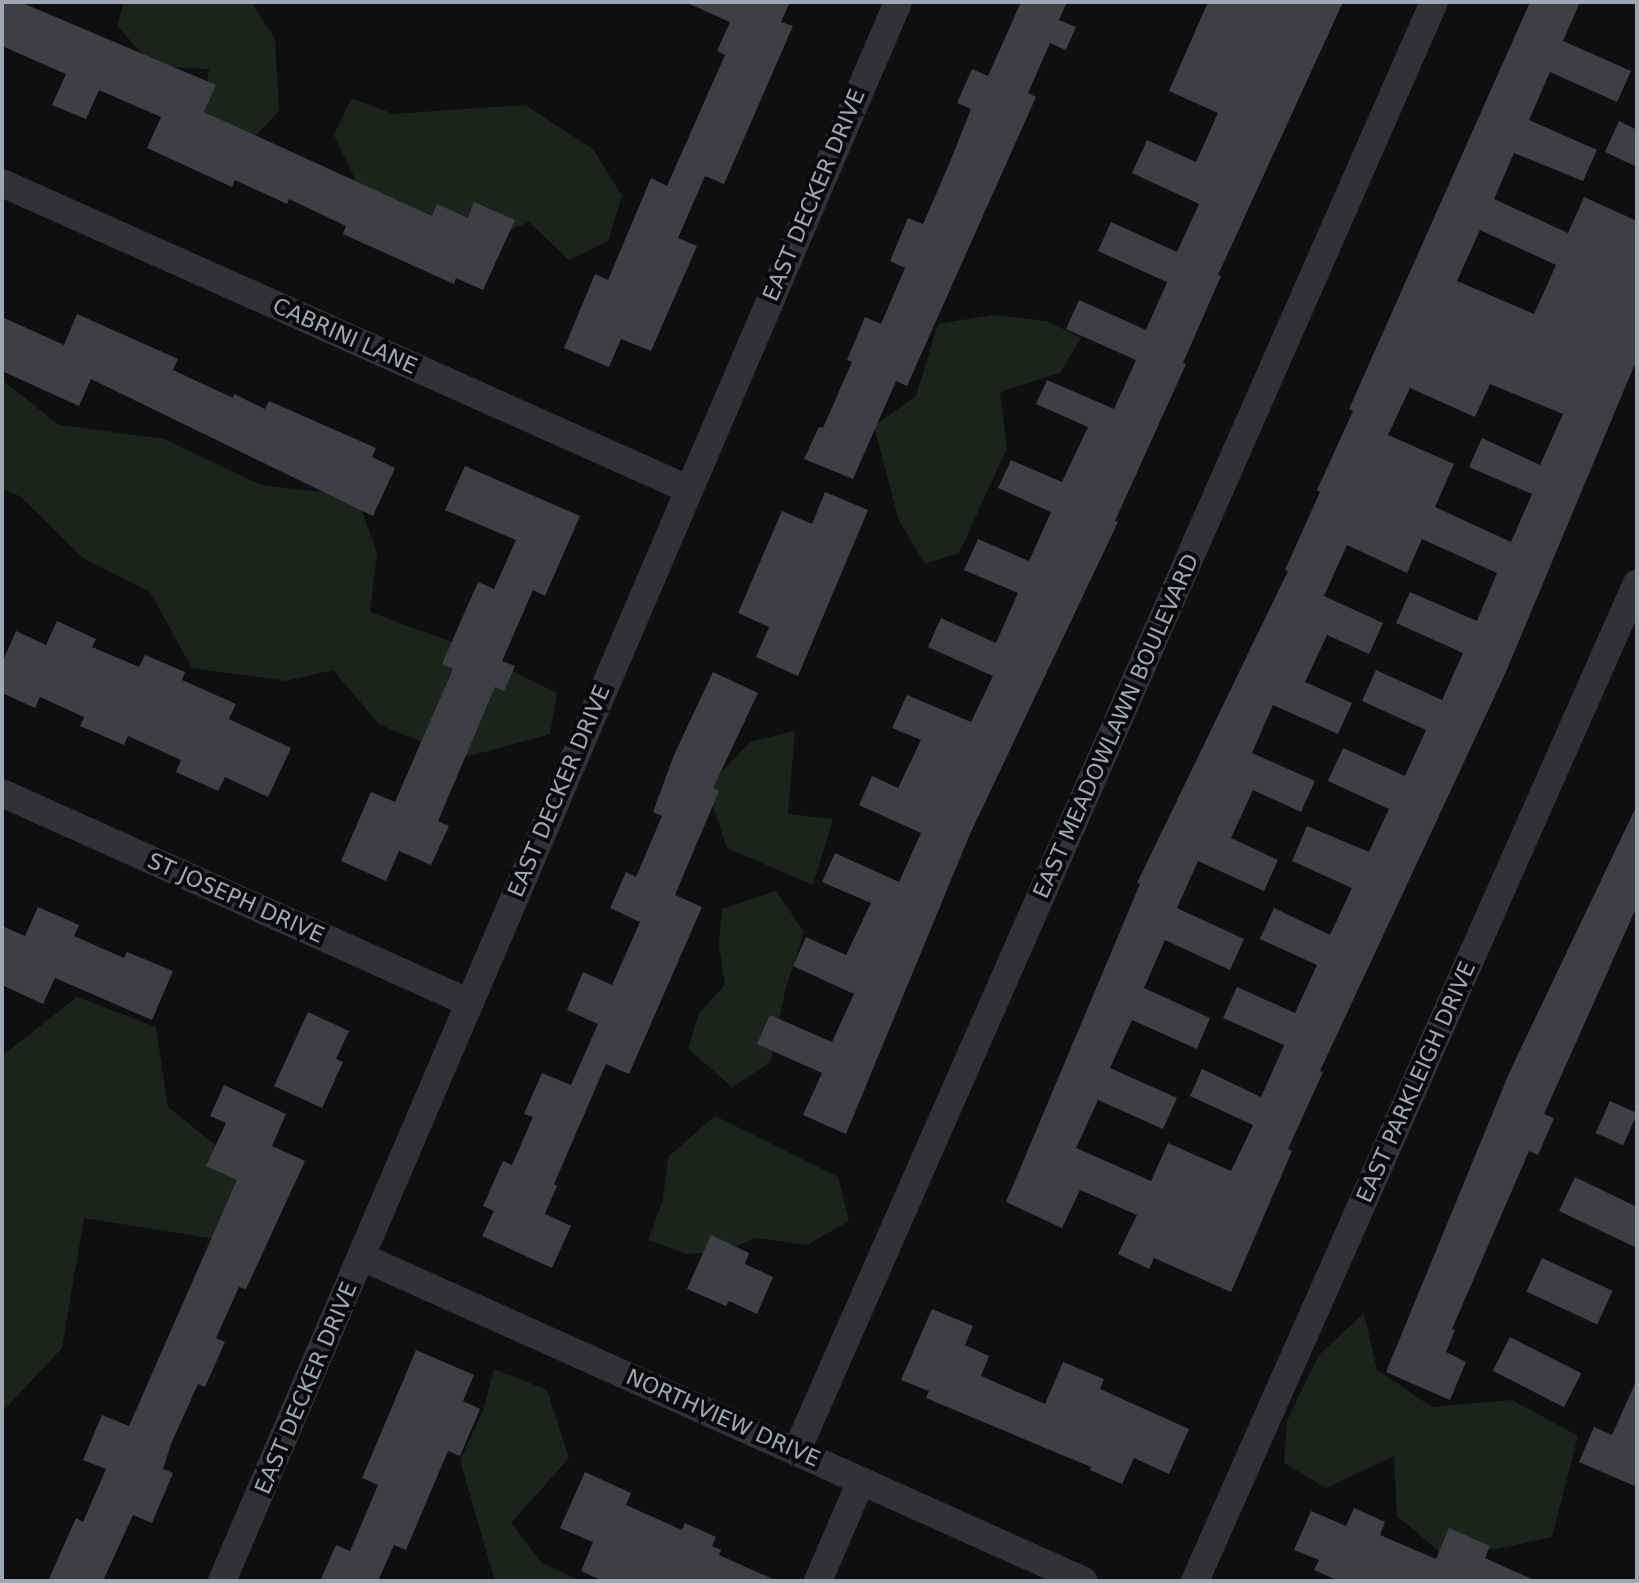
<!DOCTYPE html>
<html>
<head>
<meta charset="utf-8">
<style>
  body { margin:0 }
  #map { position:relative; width:1639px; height:1583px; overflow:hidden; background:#0f0f11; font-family:"DejaVu Sans",sans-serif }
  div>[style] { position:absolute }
  .green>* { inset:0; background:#1c231c }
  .building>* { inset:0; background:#3e3f44; transform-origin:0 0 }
  .minor>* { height:28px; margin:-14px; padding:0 14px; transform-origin:14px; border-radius:14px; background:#303236 }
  span { translate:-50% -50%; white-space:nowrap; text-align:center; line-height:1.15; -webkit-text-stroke:8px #0a0a0c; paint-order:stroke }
  .street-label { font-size:22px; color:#a0a7b2 }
  .frame { position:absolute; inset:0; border:4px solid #a0a7b2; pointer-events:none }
</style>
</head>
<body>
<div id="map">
  <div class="green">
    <i style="clip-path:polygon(124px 2px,251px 2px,275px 39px,279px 111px,243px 148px,204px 110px,209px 69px,154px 66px,117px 26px)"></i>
    <i style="clip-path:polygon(352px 98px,393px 114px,525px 105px,593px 149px,622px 196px,608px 241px,569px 260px,529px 222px,476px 244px,364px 198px,334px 135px)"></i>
    <i style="clip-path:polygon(992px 315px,1047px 321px,1081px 338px,1060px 373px,1000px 392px,1007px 448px,959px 553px,925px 564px,899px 521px,874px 426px,916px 396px,938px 324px)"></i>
    <i style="clip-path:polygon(2px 380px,59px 425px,164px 439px,261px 485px,356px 496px,377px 552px,370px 612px,457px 644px,557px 693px,550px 734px,462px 758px,380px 725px,333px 670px,286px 681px,192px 668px,150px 592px,83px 558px,21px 497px,2px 488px)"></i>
    <i style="clip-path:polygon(795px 731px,788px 814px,833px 819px,813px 885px,727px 848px,707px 787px,750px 742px)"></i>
    <i style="clip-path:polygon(776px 891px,804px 932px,785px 991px,771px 1062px,732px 1087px,688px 1049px,699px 1013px,725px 985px,719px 945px,722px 909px)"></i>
    <i style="clip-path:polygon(77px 997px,156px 1027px,168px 1107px,271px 1190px,235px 1242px,84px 1218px,62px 1348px,2px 1412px,2px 1056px)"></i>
    <i style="clip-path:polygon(715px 1116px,838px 1177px,849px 1221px,807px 1245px,756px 1238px,725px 1251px,687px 1254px,648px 1240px,663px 1200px,668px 1157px)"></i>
    <i style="clip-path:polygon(1364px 1313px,1377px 1370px,1432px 1407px,1512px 1400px,1578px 1436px,1552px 1537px,1497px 1549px,1439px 1551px,1397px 1516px,1394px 1456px,1326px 1488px,1284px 1463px,1287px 1421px,1319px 1355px)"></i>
    <i style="clip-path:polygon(494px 1369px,547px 1390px,569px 1458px,511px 1523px,542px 1563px,580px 1581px,495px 1581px,460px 1460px,483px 1411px)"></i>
  </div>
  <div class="building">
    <i style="clip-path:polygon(2px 2px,20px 2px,216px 85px,204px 112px,432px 216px,437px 204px,468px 218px,474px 202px,515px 220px,483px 290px,456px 278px,454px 284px,343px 234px,346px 226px,289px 199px,287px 204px,235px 180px,232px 187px,147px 148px,161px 117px,99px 90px,86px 119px,52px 105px,66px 74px,2px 46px)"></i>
    <i style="clip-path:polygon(685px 2px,790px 2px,781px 22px,793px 26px,724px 184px,705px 176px,678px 238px,697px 246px,651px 351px,621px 339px,609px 367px,564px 348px,595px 274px,608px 280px,651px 178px,667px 186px,725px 55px,717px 51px,730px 22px)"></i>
    <i style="clip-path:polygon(1021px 2px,1067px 2px,1059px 20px,1076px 27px,1066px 50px,1050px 43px,1028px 93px,1036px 97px,907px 386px,896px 381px,853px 479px,804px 459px,819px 427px,823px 428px,852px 362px,847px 360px,865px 317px,881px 324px,905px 268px,890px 261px,908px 218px,923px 224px,950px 162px,971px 109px,957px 103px,972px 69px,988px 76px)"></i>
    <i style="clip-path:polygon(1208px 2px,1343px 2px,1218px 275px,1221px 276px,1183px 363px,1186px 364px,1115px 521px,1118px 522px,970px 834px,846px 1134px,803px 1115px,822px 1073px,757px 1044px,770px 1015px,832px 1042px,854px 994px,793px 966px,806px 937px,846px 955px,871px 903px,822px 882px,835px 853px,899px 882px,921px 833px,859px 805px,872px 776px,898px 788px,921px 740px,892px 728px,907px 695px,971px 722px,993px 676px,928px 647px,941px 618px,996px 643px,1018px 593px,964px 570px,978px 539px,1029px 561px,1051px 512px,998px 488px,1011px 460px,1062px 482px,1088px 427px,1036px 404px,1047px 380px,1114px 409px,1136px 360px,1066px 329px,1079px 300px,1146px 330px,1167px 282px,1098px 251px,1111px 222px,1177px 252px,1199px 204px,1132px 173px,1147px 140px,1196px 162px,1218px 113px,1169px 91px)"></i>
    <i style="clip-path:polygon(evenodd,1530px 2px,1580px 2px,1563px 41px,1631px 71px,1617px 102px,1550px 72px,1529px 120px,1597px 150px,1583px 181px,1514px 153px,1494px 199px,1568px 233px,1584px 197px,1637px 221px,1637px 359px,1505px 674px,1320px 1071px,1323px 1072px,1288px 1149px,1292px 1151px,1231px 1292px,1154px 1258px,1149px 1269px,1118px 1254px,1137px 1215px,1080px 1190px,1062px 1228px,1006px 1202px,1140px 884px,1137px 883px,1288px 571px,1285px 570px,1320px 492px,1317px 490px,1353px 411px,1349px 409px,1530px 2px,1480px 230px,1556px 265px,1534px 314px,1457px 281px,1480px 230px,1530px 2px,1490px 384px,1563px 414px,1540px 465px,1482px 438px,1469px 467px,1532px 494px,1511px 542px,1435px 507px,1454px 464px,1388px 435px,1410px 388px,1475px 417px,1490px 384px,1530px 2px,1422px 539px,1497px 573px,1477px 621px,1410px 592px,1396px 623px,1463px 653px,1442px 700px,1376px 670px,1362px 701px,1426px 730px,1405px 776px,1343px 748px,1328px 781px,1389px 809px,1369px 852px,1307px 826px,1292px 861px,1352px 888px,1330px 935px,1274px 908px,1260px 939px,1317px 965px,1295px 1013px,1237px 987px,1223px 1018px,1284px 1045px,1261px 1097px,1202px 1069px,1190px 1096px,1253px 1125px,1231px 1171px,1168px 1143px,1151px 1181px,1076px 1148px,1098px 1100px,1163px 1129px,1177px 1098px,1110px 1068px,1132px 1020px,1197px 1049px,1210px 1018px,1144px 988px,1165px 940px,1230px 970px,1244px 939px,1177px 908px,1198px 861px,1264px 891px,1278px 860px,1231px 838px,1253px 790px,1301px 812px,1315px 781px,1252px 753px,1273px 705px,1338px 734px,1352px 703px,1305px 682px,1327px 635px,1369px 654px,1383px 623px,1324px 596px,1347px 545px,1407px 573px,1422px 539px)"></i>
    <i style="clip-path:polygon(1619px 121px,1637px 130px,1637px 167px,1605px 152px)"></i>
    <i style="clip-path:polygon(77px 314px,178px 359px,173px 370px,233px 398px,234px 394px,265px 409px,269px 401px,376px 448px,372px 457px,395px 468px,373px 516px,91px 379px,79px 406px,2px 371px,2px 317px,64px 345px)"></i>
    <i style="clip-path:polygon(465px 466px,580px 516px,545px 596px,533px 590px,502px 661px,515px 666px,504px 691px,495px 687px,438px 821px,449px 826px,431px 865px,399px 851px,386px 881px,341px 861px,371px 792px,395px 802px,453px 669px,442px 664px,478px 582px,494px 589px,516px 540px,445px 510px)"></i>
    <i style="clip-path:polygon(825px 492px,868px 510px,798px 676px,756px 657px,769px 627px,738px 613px,782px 511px,812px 524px)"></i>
    <i style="clip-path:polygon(57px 621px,96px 639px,92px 647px,139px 667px,145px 655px,185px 672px,182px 680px,236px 704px,229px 719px,291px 748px,268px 797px,225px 777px,218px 791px,176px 772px,181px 760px,128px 736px,124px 745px,80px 726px,84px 717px,40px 697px,35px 708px,2px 693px,2px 663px,16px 631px,46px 645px)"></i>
    <i style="clip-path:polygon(713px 672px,758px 693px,713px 788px,719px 791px,675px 895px,702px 907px,629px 1074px,606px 1064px,554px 1184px,557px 1186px,545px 1214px,571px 1226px,552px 1268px,482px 1236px,494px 1211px,483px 1206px,503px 1161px,512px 1165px,533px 1117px,524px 1114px,542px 1073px,571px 1085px,598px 1024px,567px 1010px,583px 972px,612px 985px,640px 922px,610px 908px,626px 872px,636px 877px,662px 816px,653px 812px,674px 755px)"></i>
    <i style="clip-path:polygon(1637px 805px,1637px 906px,1544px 1114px,1554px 1118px,1538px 1155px,1529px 1151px,1452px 1329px,1455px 1330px,1446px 1352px,1466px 1362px,1450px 1400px,1386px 1372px,1510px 1071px)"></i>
    <i style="clip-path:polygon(38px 907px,79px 925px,74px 936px,124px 958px,127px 952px,173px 971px,152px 1020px,55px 978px,43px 1004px,2px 985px,2px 926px,25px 936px)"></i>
    <i style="clip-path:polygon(308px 1012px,349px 1031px,336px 1059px,343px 1062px,322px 1108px,274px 1086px)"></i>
    <i style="clip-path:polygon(224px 1085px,286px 1114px,272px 1146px,305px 1161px,246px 1289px,239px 1287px,216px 1338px,225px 1342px,205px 1387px,198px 1384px,171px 1444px,163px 1469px,173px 1473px,152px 1523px,133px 1515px,103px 1581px,48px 1581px,76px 1518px,83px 1522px,106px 1469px,83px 1460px,102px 1415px,129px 1426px,237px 1180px,206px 1166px,226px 1123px,210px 1116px)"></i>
    <i style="left:1610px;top:1101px;width:30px;height:35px;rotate:24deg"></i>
    <i style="clip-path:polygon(1575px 1177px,1637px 1207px,1637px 1248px,1559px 1211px)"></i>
    <i style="clip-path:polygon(711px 1235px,749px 1253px,745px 1264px,773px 1277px,757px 1314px,729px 1301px,726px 1306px,687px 1289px)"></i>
    <i style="left:1542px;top:1258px;width:78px;height:37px;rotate:25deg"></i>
    <i style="clip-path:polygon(932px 1309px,973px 1326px,965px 1345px,989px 1356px,981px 1376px,1045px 1404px,1063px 1362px,1104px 1379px,1100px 1389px,1189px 1429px,1169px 1474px,1134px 1458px,1122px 1484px,1090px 1470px,1091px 1467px,926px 1398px,929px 1391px,901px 1380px)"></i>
    <i style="left:1510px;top:1337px;width:80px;height:38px;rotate:27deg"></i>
    <i style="clip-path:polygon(416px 1350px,474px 1375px,463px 1401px,480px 1409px,460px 1456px,448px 1451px,406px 1550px,394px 1545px,378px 1581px,320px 1581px,336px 1545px,350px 1551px,378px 1485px,362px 1478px)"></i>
    <i style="clip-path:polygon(1637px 1379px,1637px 1487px,1579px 1462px,1594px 1427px,1612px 1435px)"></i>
    <i style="clip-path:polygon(585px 1472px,631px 1493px,626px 1505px,682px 1530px,685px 1523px,716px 1537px,712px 1546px,721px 1550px,719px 1555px,777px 1581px,603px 1581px,581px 1571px,593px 1542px,560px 1528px)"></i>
    <i style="clip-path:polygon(1354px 1508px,1385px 1522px,1380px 1535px,1436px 1559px,1449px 1528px,1490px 1546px,1485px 1558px,1536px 1581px,1339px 1581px,1314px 1570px,1319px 1560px,1294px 1550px,1311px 1511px,1346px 1526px)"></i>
  </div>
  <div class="minor">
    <i style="left:2px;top:183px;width:751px;rotate:24.04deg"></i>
    <i style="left:2px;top:793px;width:513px;rotate:24.17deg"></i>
    <i style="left:362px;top:1257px;width:791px;rotate:24.17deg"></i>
    <i style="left:797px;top:1450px;width:1582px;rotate:-66.25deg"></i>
    <i style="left:222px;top:1581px;width:1718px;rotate:-66.82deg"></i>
    <i style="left:818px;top:1581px;width:109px;rotate:-66.7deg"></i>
    <i style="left:1195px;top:1581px;width:1091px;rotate:-66.11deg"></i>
  </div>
  <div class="street-label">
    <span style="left:814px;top:195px;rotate:-67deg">EAST DECKER DRIVE</span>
    <span style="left:345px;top:336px;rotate:24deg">CABRINI LANE</span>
    <span style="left:1116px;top:726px;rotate:-66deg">EAST MEADOWLAWN BOULEVARD</span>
    <span style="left:559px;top:791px;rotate:-67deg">EAST DECKER DRIVE</span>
    <span style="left:236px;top:898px;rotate:24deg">ST JOSEPH DRIVE</span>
    <span style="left:1416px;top:1082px;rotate:-66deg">EAST PARKLEIGH DRIVE</span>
    <span style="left:306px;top:1388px;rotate:-67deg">EAST DECKER DRIVE</span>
    <span style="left:723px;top:1418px;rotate:24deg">NORTHVIEW DRIVE</span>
  </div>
  <div class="frame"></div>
</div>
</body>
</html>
